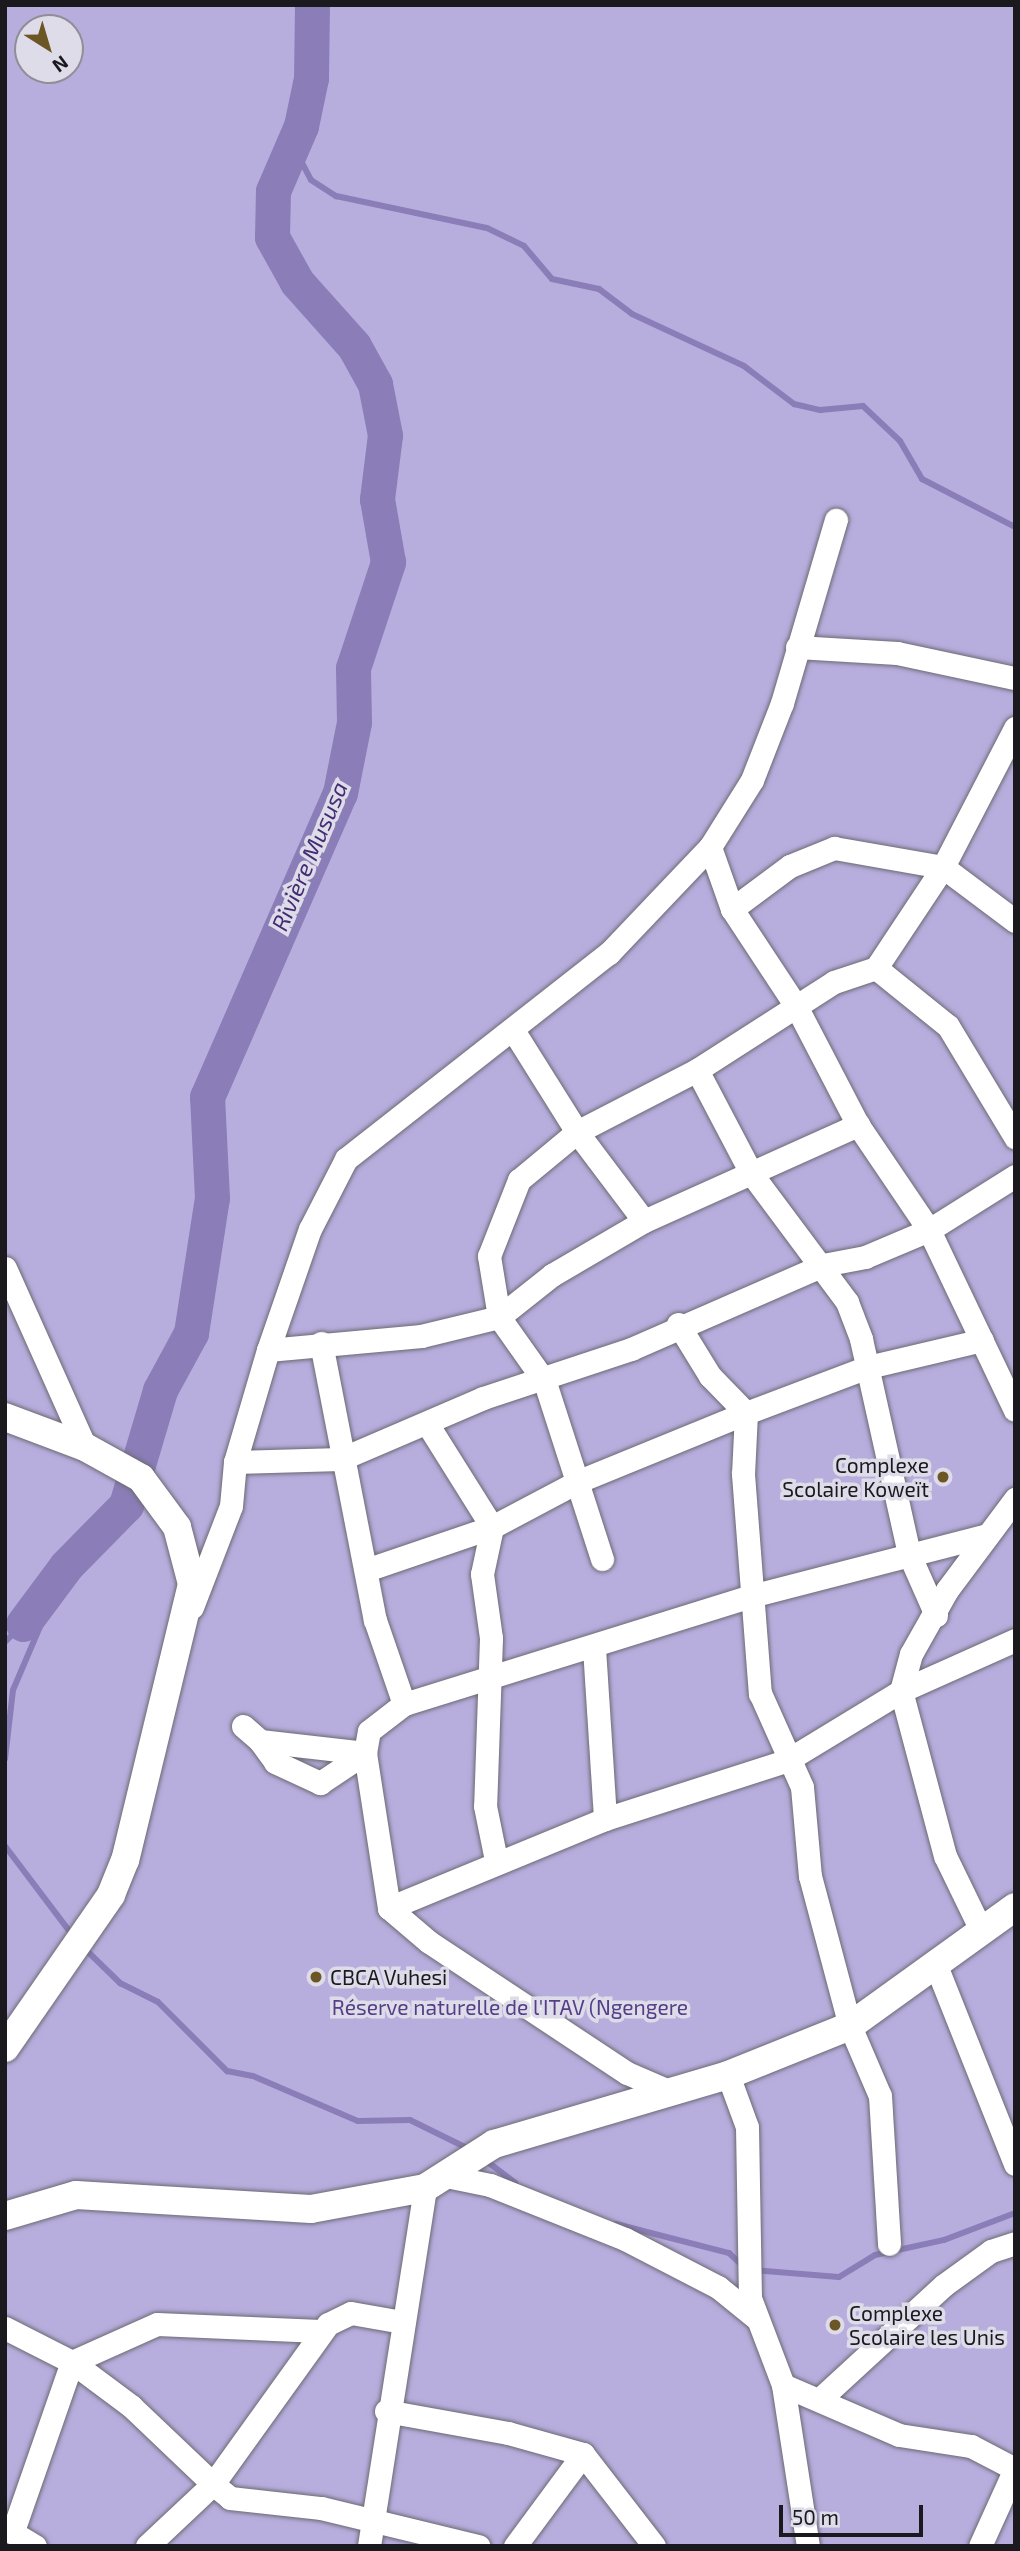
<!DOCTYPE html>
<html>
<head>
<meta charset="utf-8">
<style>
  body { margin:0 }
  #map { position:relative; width:1020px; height:2551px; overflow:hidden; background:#dedce8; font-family:"Exo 2",sans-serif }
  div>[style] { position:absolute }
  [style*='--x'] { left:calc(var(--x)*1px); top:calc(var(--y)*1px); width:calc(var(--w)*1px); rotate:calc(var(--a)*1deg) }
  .green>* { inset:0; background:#b8aede }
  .stream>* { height:6px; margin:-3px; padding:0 3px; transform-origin:3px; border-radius:3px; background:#8b7db7 }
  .river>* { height:35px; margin:-17.5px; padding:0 17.5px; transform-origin:17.5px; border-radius:17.5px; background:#8b7db7 }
  .roads { filter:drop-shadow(0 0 2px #6c6a74) drop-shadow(0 0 2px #6c6a74) }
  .minor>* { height:23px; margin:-11.5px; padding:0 11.5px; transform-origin:11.5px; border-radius:11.5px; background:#fff }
  .tertiary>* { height:28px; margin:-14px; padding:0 14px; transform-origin:14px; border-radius:14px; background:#fff }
  .dots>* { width:19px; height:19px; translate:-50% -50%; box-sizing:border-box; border:4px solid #dedce8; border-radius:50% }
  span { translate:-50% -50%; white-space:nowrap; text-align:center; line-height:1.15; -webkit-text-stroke:7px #dedce8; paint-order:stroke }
  .poi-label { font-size:21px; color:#1a191e }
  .right { translate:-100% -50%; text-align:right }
  .left { translate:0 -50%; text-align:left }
  .park-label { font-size:21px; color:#543e87 }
  .water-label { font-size:23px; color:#432c73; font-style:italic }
  .frame { position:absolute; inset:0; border:7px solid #1a191e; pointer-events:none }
  .north { position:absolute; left:14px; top:14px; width:70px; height:70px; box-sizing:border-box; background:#dedce8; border:2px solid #908e97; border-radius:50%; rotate:143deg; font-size:19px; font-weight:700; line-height:28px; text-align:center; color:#1a191e }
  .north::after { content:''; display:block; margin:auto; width:24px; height:32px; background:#6c5625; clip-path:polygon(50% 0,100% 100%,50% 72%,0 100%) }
  .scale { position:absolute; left:779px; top:2505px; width:144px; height:32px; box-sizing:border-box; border:4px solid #1a191e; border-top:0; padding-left:9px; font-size:21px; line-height:24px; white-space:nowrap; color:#1a191e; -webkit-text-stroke:5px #dedce8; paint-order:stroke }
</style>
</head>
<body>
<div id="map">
  <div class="green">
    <div style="clip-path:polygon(evenodd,5px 5px,1015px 5px,1015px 2546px,5px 2546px,5px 5px,28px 28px,70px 28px,70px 70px,28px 70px,28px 28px)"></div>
  </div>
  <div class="stream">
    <div style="--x:301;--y:126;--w:35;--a:90"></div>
    <div style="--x:301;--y:161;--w:21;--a:62"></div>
    <div style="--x:311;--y:180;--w:30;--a:33"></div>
    <div style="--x:336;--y:196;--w:154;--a:12"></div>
    <div style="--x:487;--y:228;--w:41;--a:25.9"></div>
    <div style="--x:524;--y:246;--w:43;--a:49.7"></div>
    <div style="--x:552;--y:279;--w:48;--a:12"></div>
    <div style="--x:599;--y:289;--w:41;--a:37.1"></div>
    <div style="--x:632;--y:314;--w:123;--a:24.9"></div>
    <div style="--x:744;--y:366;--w:63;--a:37.2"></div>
    <div style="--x:794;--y:404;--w:27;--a:13"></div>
    <div style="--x:820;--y:410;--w:43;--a:-5.3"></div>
    <div style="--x:863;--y:406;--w:51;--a:43.4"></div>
    <div style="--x:900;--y:441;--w:44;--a:59.9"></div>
    <div style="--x:922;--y:479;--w:105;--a:27.3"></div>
    <div style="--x:5;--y:1642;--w:25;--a:-45"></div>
    <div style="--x:5;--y:1759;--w:69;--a:-83.4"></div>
    <div style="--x:13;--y:1690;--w:135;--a:-66.9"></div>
    <div style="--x:5;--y:1846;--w:113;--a:52.9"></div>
    <div style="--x:83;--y:1947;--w:52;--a:44.2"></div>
    <div style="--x:120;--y:1983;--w:42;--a:26.6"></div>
    <div style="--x:158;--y:2002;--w:98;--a:45"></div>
    <div style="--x:227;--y:2071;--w:26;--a:11"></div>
    <div style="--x:253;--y:2076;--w:114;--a:23.2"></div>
    <div style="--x:358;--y:2121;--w:52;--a:-1.1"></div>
    <div style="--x:410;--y:2120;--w:68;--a:26.2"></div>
    <div style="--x:485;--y:2160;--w:38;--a:37"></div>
    <div style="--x:616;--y:2224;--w:117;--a:14.4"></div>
    <div style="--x:729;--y:2253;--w:19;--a:43"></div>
    <div style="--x:752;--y:2270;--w:87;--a:4.6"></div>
    <div style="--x:839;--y:2277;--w:42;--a:-31.4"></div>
    <div style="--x:875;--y:2255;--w:71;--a:-12.3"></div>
    <div style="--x:944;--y:2240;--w:76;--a:-20.8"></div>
  </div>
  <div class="river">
    <div style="--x:23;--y:1624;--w:72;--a:-53.4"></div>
    <div style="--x:66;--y:1566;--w:86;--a:-45.5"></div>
    <div style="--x:126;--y:1505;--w:120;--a:-73.5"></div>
    <div style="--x:160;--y:1390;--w:65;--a:-61.5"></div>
    <div style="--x:191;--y:1333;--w:137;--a:-81.2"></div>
    <div style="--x:212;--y:1198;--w:101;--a:-92.8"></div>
    <div style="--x:207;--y:1097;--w:332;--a:-66.4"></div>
    <div style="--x:340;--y:793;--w:72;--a:-78.8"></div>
    <div style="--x:354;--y:722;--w:54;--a:-91.1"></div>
    <div style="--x:353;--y:668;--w:112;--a:-71.7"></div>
    <div style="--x:388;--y:562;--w:64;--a:-99.9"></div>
    <div style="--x:377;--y:499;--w:64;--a:-82.9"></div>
    <div style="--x:385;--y:435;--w:52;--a:-101.1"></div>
    <div style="--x:375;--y:384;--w:43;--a:-118.9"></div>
    <div style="--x:354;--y:346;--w:86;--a:-131.7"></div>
    <div style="--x:297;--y:282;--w:51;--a:-119.1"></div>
    <div style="--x:272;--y:237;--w:46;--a:-88.8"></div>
    <div style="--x:273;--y:191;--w:71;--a:-66.7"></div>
    <div style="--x:301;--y:126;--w:49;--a:-78.2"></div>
    <div style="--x:311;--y:78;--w:73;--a:-89.2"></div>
  </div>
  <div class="roads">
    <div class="minor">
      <div style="--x:797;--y:647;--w:100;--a:3.4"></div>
      <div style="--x:897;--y:653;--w:121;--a:12"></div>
      <div style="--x:710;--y:847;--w:66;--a:70.5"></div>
      <div style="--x:732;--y:909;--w:116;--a:56.6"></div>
      <div style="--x:796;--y:1006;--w:134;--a:62.5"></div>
      <div style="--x:858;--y:1125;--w:127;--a:55.9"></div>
      <div style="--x:929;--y:1230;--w:199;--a:64.5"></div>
      <div style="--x:732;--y:909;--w:72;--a:-36.6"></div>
      <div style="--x:790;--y:866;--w:48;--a:-22.2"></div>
      <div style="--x:834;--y:848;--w:111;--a:9.9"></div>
      <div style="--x:943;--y:867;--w:90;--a:36.9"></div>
      <div style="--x:876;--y:968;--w:121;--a:-56.4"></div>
      <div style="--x:943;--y:867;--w:157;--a:-62.6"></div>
      <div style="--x:513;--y:1030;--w:120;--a:57.9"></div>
      <div style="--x:577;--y:1132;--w:111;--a:53"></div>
      <div style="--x:697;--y:1070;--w:116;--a:62.3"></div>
      <div style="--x:751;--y:1173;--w:161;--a:53.3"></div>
      <div style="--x:847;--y:1302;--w:40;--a:69"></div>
      <div style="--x:861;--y:1339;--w:220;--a:77.4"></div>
      <div style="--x:909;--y:1554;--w:67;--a:66.1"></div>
      <div style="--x:5;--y:1268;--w:196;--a:65.9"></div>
      <div style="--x:678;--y:1324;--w:61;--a:58.4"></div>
      <div style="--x:710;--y:1376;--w:52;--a:45.8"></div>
      <div style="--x:746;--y:1413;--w:61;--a:92.8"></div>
      <div style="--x:743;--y:1474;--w:220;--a:85.6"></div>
      <div style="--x:760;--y:1693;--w:103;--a:65.9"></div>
      <div style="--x:802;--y:1787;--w:89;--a:84.9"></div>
      <div style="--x:810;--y:1876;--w:155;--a:75.1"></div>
      <div style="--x:850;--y:2026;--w:76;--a:66.8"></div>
      <div style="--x:880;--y:2096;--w:148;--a:86.5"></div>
      <div style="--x:321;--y:1343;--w:282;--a:79"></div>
      <div style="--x:375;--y:1620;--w:89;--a:71"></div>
      <div style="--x:268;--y:1350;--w:154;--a:-5.2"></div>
      <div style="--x:421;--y:1336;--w:80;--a:-13.7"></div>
      <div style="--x:499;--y:1317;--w:68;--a:-38.4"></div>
      <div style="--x:552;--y:1275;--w:107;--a:-30.4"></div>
      <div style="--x:644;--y:1221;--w:235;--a:-24.2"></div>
      <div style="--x:428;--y:1425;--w:120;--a:57.9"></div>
      <div style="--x:492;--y:1527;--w:48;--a:102"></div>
      <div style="--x:482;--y:1574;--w:65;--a:82"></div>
      <div style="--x:491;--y:1638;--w:168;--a:92"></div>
      <div style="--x:485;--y:1806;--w:55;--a:78.5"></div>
      <div style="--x:235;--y:1462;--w:106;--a:-1.6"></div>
      <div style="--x:341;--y:1459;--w:155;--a:-23.2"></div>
      <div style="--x:483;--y:1398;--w:156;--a:-18.3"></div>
      <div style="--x:631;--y:1349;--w:210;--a:-23.6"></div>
      <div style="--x:823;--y:1265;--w:43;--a:-10.8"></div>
      <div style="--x:865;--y:1257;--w:69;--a:-22.9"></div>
      <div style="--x:929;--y:1230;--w:102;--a:-32.1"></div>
      <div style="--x:602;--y:1559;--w:186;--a:-107.9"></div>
      <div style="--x:545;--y:1382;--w:80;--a:-125.3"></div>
      <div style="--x:499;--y:1317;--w:62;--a:-99.3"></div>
      <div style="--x:489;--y:1256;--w:82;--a:-68.5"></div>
      <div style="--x:519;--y:1180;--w:75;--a:-39.6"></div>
      <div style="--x:577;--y:1132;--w:135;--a:-27.3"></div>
      <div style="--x:697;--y:1070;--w:163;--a:-32.7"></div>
      <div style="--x:834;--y:982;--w:44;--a:-18.4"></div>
      <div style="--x:876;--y:968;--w:92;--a:38.9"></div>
      <div style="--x:948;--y:1026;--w:130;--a:58.9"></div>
      <div style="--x:366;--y:1570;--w:133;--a:-18.8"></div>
      <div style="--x:492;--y:1527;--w:98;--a:-27.9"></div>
      <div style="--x:579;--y:1481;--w:180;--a:-22.2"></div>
      <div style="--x:746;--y:1413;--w:130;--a:-20.7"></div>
      <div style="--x:868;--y:1367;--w:117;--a:-13.3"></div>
      <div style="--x:192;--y:1607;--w:108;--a:-68.9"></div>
      <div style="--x:231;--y:1506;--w:44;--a:-84.8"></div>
      <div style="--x:235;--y:1462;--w:117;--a:-73.6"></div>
      <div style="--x:268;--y:1350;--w:128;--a:-70.9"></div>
      <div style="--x:310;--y:1229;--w:79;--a:-62.8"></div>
      <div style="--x:346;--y:1159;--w:334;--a:-38.1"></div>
      <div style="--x:609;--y:953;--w:146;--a:-46.4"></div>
      <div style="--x:710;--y:847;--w:79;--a:-57.9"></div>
      <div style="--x:752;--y:780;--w:83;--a:-68.7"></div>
      <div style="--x:782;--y:703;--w:191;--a:-73.6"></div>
      <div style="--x:594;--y:1648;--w:171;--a:86.3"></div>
      <div style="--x:243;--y:1726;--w:23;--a:41"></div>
      <div style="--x:260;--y:1741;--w:106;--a:6.5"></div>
      <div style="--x:365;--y:1753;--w:22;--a:-80"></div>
      <div style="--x:369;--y:1731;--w:44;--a:-37.6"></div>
      <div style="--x:404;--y:1704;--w:368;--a:-17.3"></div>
      <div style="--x:755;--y:1595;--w:240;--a:-14.5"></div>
      <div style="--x:260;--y:1741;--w:26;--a:54"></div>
      <div style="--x:275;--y:1762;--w:50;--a:25"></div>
      <div style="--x:320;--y:1783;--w:54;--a:-33.7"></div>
      <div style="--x:365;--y:1753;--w:157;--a:81.2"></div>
      <div style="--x:389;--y:1908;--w:52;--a:40.4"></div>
      <div style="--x:429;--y:1942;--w:237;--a:33.5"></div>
      <div style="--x:627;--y:2073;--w:48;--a:23.4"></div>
      <div style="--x:389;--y:1908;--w:234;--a:-22.4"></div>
      <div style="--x:605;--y:1819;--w:190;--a:-17.8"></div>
      <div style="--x:786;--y:1761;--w:135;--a:-31.3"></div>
      <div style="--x:901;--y:1691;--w:38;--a:-75"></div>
      <div style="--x:911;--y:1654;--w:73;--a:-60.6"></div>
      <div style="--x:947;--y:1590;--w:114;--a:-53.2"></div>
      <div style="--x:981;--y:1930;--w:82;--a:-115.9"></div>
      <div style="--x:945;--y:1856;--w:171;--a:-104.9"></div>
      <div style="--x:901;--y:1691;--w:125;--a:-24.1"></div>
      <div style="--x:937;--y:1968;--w:211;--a:68.3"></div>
      <div style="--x:728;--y:2075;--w:55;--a:69.9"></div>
      <div style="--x:747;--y:2127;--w:171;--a:89"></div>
      <div style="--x:750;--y:2298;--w:93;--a:69.2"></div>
      <div style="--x:783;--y:2385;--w:163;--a:81.2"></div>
      <div style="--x:446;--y:2176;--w:45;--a:11.6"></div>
      <div style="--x:490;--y:2185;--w:145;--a:21.8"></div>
      <div style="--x:625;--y:2239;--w:105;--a:27.3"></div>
      <div style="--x:718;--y:2287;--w:48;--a:39"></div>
      <div style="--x:5;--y:2328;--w:75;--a:26.9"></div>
      <div style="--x:72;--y:2362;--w:74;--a:36.7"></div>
      <div style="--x:131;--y:2406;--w:113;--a:43.6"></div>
      <div style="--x:213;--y:2484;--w:197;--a:-54.3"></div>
      <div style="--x:328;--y:2324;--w:25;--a:-26"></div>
      <div style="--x:351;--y:2313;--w:52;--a:10"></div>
      <div style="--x:783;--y:2385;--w:126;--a:23.3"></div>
      <div style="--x:899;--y:2435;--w:73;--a:8.7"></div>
      <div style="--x:971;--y:2446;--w:50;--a:27.6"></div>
      <div style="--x:820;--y:2399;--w:168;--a:-42.6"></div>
      <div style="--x:944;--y:2285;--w:58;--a:-35.9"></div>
      <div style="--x:991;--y:2251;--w:25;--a:-18"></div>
      <div style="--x:386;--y:2411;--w:124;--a:10.2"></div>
      <div style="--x:508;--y:2433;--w:78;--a:15.6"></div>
      <div style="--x:583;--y:2454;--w:116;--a:52.3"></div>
      <div style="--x:5;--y:2528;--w:35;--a:31"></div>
      <div style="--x:13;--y:2531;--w:179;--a:-70.8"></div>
      <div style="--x:72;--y:2362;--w:93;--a:-24.1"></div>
      <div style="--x:157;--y:2324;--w:163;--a:2.5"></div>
      <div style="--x:147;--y:2546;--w:91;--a:-43.2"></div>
      <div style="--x:213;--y:2484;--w:22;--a:39"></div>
      <div style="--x:230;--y:2498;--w:92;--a:6.3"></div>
      <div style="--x:321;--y:2508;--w:162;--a:13.6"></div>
      <div style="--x:369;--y:2546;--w:362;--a:-81.1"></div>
      <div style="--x:515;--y:2546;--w:114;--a:-53.5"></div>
      <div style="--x:980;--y:2546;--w:85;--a:-65.6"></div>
    </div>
    <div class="tertiary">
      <div style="--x:5;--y:1417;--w:85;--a:20.6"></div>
      <div style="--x:85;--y:1447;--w:64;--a:29"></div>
      <div style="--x:141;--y:1478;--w:61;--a:53.7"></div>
      <div style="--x:177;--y:1527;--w:59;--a:75.3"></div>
      <div style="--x:192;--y:1584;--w:284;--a:103.6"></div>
      <div style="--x:125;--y:1860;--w:38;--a:112"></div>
      <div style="--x:111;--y:1895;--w:186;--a:124.7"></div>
      <div style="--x:5;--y:2216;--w:74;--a:-16.5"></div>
      <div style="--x:76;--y:2195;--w:235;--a:3.4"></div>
      <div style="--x:311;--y:2209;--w:116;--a:-10.4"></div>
      <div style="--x:425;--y:2188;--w:82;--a:-32.5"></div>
      <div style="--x:494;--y:2144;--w:244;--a:-16.4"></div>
      <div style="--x:728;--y:2075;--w:131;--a:-21.9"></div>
      <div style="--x:850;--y:2026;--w:203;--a:-35.8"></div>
    </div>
  </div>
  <div class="dots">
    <div style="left:943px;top:1477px;background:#6c5625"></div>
    <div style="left:316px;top:1977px;background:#6c5625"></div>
    <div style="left:835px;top:2325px;background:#6c5625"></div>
  </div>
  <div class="poi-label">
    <span class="right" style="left:929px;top:1477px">Complexe<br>Scolaire Koweït</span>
    <span class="left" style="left:330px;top:1977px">CBCA Vuhesi</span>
    <span class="left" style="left:849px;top:2325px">Complexe<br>Scolaire les Unis</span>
  </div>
  <div class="park-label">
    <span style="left:510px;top:2007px">Réserve naturelle de l'ITAV (Ngengere</span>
  </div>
  <div class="water-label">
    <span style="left:309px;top:856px;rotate:-67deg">Rivière Mususa</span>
  </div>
  <div class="frame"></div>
  <div class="north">N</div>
  <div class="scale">50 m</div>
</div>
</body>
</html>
